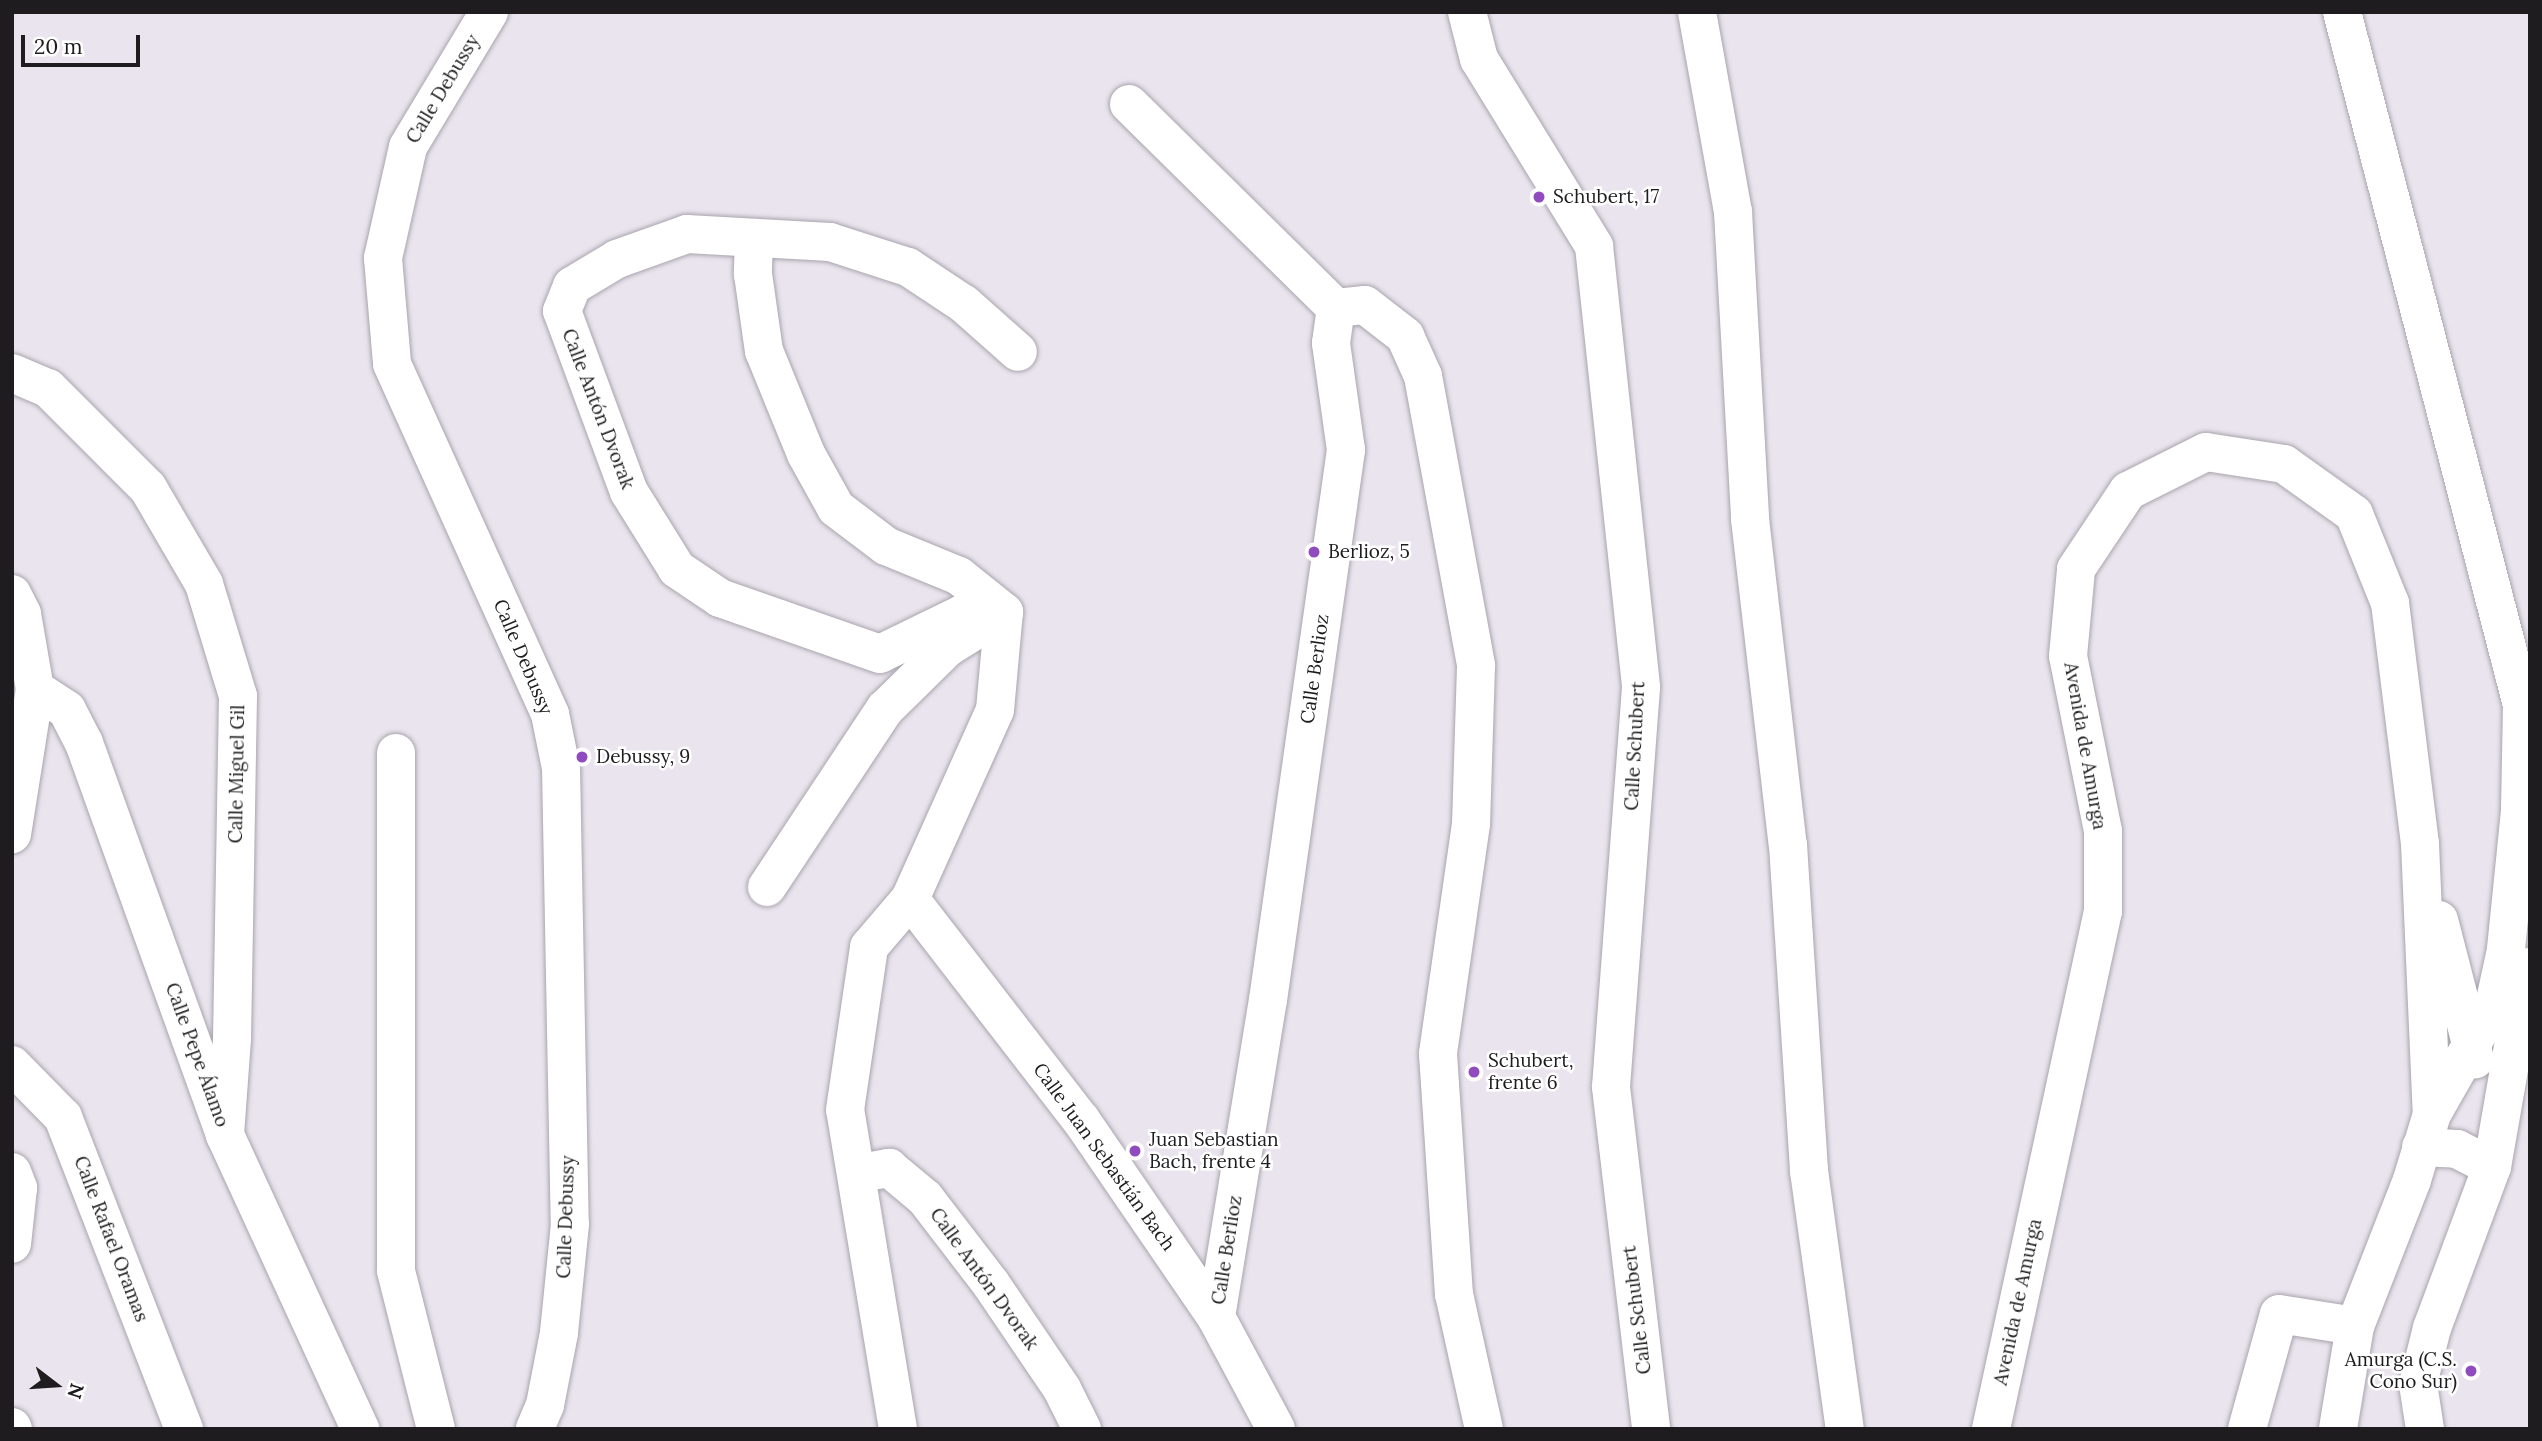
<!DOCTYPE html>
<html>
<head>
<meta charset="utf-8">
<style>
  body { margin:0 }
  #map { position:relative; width:2542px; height:1441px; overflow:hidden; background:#e9e4ed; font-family:Lora,serif }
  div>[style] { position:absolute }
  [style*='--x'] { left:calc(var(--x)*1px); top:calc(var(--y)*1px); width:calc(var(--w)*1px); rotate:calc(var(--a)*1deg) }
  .roads { filter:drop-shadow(0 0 2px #a9a4ad) drop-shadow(0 0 2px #a9a4ad) }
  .minor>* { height:38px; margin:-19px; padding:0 19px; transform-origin:19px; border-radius:19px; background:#fff }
  .dots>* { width:19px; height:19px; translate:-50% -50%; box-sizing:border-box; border:4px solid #fff; border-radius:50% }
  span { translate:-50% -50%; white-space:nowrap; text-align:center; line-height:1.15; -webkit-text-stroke:5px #fff; paint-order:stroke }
  .street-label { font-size:19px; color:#1e1c1f }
  .poi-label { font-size:19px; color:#1e1c1f }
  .left { translate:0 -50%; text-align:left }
  .right { translate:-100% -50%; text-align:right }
  .frame { position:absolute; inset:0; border:14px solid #1e1c1f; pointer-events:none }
  .north { position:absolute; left:21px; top:1350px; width:70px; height:70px; -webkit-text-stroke:5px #fff; paint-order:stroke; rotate:107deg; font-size:19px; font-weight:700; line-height:28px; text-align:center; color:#1e1c1f }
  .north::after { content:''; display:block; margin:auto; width:24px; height:32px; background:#1e1c1f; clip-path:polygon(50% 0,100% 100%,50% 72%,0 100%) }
  .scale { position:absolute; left:21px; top:35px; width:119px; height:32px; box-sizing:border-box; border:4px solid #1e1c1f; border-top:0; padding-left:9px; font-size:21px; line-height:24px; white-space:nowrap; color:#1e1c1f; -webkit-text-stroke:5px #fff; paint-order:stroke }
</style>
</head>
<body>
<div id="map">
  <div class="roads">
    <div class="minor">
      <div style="--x:489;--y:12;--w:157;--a:121"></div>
      <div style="--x:408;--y:147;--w:114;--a:102.7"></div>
      <div style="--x:383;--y:258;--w:106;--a:85.1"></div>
      <div style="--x:392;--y:364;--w:384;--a:65.7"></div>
      <div style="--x:550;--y:714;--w:55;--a:78.5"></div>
      <div style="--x:561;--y:768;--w:456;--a:88.9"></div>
      <div style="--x:570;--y:1224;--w:110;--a:95.8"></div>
      <div style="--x:559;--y:1333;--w:73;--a:101"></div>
      <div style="--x:545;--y:1405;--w:26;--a:113"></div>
      <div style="--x:1467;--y:12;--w:49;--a:75.7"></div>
      <div style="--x:1479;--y:59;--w:220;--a:58.4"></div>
      <div style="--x:1594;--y:246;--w:444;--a:83.9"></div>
      <div style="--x:1641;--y:688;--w:400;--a:94.3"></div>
      <div style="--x:1611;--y:1087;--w:344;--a:83.3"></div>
      <div style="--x:1697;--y:12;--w:203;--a:79.8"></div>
      <div style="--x:1733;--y:212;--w:307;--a:86.8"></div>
      <div style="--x:1750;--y:519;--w:328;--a:83.4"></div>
      <div style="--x:1788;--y:845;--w:327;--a:86.3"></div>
      <div style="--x:1809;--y:1171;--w:260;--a:82.1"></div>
      <div style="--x:2342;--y:12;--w:716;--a:75.44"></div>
      <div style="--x:2522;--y:705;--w:106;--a:91.1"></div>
      <div style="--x:2520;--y:811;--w:140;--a:95.8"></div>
      <div style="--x:2506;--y:950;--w:56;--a:102.3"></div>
      <div style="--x:2494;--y:1005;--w:125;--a:119.6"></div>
      <div style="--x:1129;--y:104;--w:291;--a:44.6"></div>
      <div style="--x:754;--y:239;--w:35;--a:92"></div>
      <div style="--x:753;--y:274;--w:78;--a:81.9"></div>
      <div style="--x:764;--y:351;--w:111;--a:67.8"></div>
      <div style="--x:806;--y:454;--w:62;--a:60.9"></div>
      <div style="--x:836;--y:508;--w:63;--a:37.2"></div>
      <div style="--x:886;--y:546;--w:79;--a:22.3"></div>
      <div style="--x:959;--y:576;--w:58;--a:38.7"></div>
      <div style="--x:1336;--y:308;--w:29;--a:-6"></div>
      <div style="--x:1365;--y:305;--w:51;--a:37.8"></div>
      <div style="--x:1405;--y:336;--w:44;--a:65.8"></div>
      <div style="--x:1423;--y:376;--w:295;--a:79.6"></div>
      <div style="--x:1476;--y:666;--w:158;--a:91.8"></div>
      <div style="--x:1471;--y:824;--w:232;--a:98.2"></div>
      <div style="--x:1438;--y:1054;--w:241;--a:86.2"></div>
      <div style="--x:1454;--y:1294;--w:138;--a:77.5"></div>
      <div style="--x:12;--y:373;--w:39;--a:23"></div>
      <div style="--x:48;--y:388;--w:141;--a:45"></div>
      <div style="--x:148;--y:488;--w:111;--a:59.7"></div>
      <div style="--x:204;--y:584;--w:117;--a:73.1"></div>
      <div style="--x:238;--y:696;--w:343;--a:91"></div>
      <div style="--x:232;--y:1039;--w:96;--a:94.2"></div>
      <div style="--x:12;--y:594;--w:22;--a:63"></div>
      <div style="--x:22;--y:614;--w:76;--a:80.2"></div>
      <div style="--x:35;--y:689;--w:147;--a:99"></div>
      <div style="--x:1004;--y:612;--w:40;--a:178.6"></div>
      <div style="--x:964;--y:613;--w:93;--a:154"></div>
      <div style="--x:880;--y:654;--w:170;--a:-160.7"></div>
      <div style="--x:720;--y:598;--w:52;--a:-146"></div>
      <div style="--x:677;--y:569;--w:91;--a:-121.9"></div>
      <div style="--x:629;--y:492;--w:193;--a:-110.3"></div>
      <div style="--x:562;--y:311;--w:27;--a:-68"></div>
      <div style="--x:572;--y:286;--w:52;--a:-31"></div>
      <div style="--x:617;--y:259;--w:74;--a:-19.7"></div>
      <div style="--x:687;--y:234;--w:143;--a:3.2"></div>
      <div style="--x:830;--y:242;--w:82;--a:17.8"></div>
      <div style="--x:908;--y:267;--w:67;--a:33.5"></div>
      <div style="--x:964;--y:304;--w:72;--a:41.6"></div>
      <div style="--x:35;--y:689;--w:38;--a:33"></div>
      <div style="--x:67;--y:710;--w:37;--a:63"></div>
      <div style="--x:84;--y:743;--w:417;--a:70.2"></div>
      <div style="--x:225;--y:1135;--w:324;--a:65.3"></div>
      <div style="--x:396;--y:753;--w:518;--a:90"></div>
      <div style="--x:396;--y:1271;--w:163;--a:75.8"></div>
      <div style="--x:767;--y:887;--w:214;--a:-56.5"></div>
      <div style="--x:885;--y:709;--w:87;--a:-44.5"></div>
      <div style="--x:947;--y:648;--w:34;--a:-32"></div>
      <div style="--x:910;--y:899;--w:279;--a:52.3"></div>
      <div style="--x:1081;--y:1120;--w:239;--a:55.6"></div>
      <div style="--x:1216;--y:1317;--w:127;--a:61.8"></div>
      <div style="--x:2439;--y:920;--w:144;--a:75.5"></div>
      <div style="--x:12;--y:1065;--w:73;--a:45.6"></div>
      <div style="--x:63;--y:1117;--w:335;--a:68.8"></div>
      <div style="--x:2421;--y:1147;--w:36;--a:3"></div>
      <div style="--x:2457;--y:1149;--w:39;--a:27"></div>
      <div style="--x:12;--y:1172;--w:17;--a:69"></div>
      <div style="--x:18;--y:1188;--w:56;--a:96.1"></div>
      <div style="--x:857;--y:1174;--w:33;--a:-11"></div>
      <div style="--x:889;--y:1168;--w:47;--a:39.8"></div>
      <div style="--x:925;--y:1198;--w:108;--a:52.5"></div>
      <div style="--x:991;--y:1284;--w:127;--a:55.9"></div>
      <div style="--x:1062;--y:1389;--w:45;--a:63.4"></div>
      <div style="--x:1216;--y:1317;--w:321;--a:-80.7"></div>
      <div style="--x:1268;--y:1000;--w:556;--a:-81.93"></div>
      <div style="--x:1346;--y:450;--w:108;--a:-98"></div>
      <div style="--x:1331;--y:343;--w:35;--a:-82"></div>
      <div style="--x:12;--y:1427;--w:2;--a:63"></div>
      <div style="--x:898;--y:1429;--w:323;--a:-99.4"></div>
      <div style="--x:845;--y:1110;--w:165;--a:-81.6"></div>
      <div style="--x:869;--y:947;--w:63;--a:-49.5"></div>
      <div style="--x:910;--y:899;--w:207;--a:-65.8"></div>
      <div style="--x:995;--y:710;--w:98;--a:-84.8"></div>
      <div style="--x:1991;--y:1429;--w:530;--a:-77.8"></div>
      <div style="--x:2103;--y:911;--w:80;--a:-90"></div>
      <div style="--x:2103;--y:831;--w:178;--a:-101.3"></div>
      <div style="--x:2068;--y:656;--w:87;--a:-84.7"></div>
      <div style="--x:2076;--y:569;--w:94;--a:-56.3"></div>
      <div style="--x:2128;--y:491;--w:87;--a:-26.6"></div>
      <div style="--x:2206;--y:452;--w:79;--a:8.7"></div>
      <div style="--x:2284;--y:464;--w:86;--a:35.5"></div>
      <div style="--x:2354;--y:514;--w:96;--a:68"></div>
      <div style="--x:2390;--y:603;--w:243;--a:82.9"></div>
      <div style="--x:2420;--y:844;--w:270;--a:87.5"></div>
      <div style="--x:2432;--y:1114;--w:69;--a:106.9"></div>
      <div style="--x:2412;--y:1180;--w:157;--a:111.3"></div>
      <div style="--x:2355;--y:1326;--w:104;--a:99.4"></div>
      <div style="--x:2247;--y:1429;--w:119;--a:-74.5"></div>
      <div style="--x:2279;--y:1314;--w:77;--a:9"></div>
      <div style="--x:2425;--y:1429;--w:46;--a:-98.8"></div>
      <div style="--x:2418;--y:1384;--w:58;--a:-76"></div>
      <div style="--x:2432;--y:1328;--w:172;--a:-69.6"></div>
      <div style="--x:2492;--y:1167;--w:203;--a:-80.1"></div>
    </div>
  </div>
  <div class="dots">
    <div style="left:1539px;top:197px;background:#904bbf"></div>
    <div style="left:1314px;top:552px;background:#904bbf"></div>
    <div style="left:582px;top:757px;background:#904bbf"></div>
    <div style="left:1474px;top:1072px;background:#904bbf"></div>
    <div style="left:1135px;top:1151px;background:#904bbf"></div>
    <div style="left:2471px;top:1371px;background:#904bbf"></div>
  </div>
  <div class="street-label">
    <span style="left:443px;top:89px;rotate:-59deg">Calle Debussy</span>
    <span style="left:598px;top:409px;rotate:69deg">Calle Antón Dvorak</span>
    <span style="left:523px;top:657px;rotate:67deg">Calle Debussy</span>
    <span style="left:1315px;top:669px;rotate:-82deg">Calle Berlioz</span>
    <span style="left:1635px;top:746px;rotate:-87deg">Calle Schubert</span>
    <span style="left:2085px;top:746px;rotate:80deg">Avenida de Amurga</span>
    <span style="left:237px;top:774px;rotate:-89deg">Calle Miguel Gil</span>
    <span style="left:197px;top:1055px;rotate:70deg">Calle Pepe Álamo</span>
    <span style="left:1104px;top:1157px;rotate:54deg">Calle Juan Sebastián Bach</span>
    <span style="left:566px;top:1217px;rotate:-88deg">Calle Debussy</span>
    <span style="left:111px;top:1239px;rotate:69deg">Calle Rafael Oramas</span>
    <span style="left:1227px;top:1250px;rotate:-81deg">Calle Berlioz</span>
    <span style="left:984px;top:1279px;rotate:54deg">Calle Antón Dvorak</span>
    <span style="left:2018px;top:1302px;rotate:-78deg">Avenida de Amurga</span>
    <span style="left:1637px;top:1310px;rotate:-97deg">Calle Schubert</span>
  </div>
  <div class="poi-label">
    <span class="left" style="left:1553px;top:197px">Schubert, 17</span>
    <span class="left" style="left:1328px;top:552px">Berlioz, 5</span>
    <span class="left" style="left:596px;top:757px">Debussy, 9</span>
    <span class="left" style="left:1488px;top:1072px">Schubert,<br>frente 6</span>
    <span class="left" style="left:1149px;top:1151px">Juan Sebastian<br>Bach, frente 4</span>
    <span class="right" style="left:2457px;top:1371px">Amurga (C.S.<br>Cono Sur)</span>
  </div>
  <div class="frame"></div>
  <div class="north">N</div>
  <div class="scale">20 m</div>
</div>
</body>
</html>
